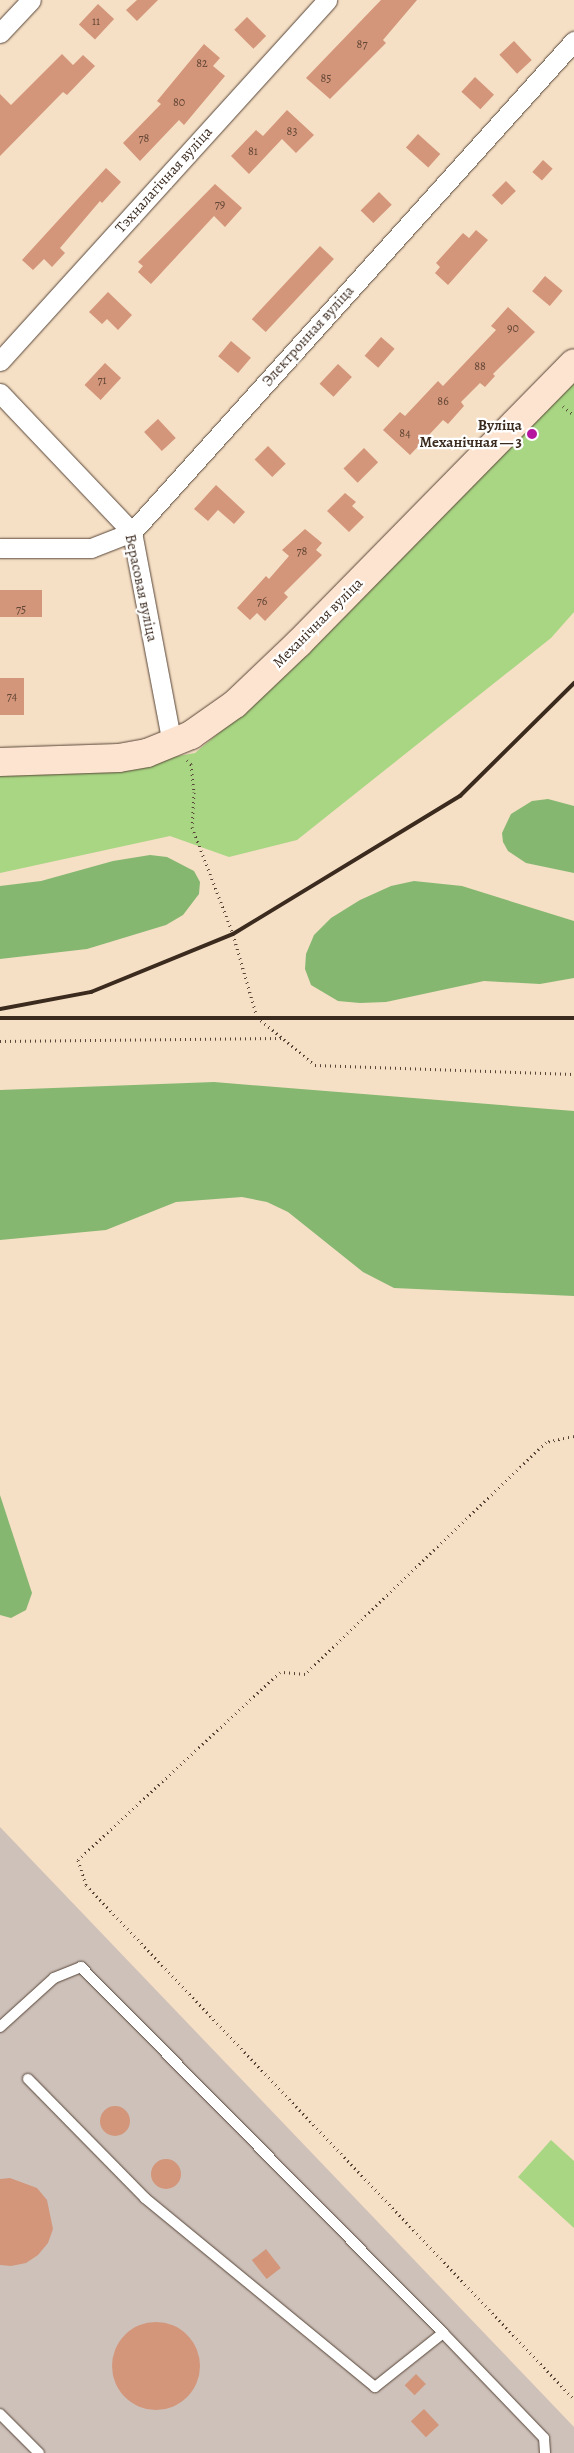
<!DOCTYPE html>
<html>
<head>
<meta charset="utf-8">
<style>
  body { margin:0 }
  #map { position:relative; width:574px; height:2453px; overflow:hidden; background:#f5dfc5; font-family:Alegreya,serif }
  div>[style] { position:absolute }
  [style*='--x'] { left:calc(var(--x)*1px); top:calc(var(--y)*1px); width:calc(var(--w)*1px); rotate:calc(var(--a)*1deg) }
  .industrial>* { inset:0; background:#cec1ba }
  .green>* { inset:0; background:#a8d683 }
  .forest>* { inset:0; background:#86b771 }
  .building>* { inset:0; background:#d3967a; transform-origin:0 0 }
  .round { border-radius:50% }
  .path>* { height:3px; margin-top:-1.5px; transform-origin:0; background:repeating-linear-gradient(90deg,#574537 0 1px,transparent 0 5px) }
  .roads { filter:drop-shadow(0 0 1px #574537) drop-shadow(0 0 1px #574537) }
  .lane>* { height:10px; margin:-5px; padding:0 5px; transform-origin:5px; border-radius:5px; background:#fff }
  .street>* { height:19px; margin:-9.5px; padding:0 9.5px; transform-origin:9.5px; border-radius:9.5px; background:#fff }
  .secondary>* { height:28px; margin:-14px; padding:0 14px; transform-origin:14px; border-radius:14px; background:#fde4d0 }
  .rail>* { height:4px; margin:-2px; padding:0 2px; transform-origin:2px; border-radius:2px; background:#3b2a1e }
  .dots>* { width:14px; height:14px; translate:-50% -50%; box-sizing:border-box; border:2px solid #fff; border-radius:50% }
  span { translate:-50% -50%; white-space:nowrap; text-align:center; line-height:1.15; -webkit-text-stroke:4.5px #fff; paint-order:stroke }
  .number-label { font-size:12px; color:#614535 }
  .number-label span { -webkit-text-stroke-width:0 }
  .street-label { font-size:15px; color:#3b2a1e }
  .poi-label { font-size:15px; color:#3b2a1e; font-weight:700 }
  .right { translate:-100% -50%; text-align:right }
</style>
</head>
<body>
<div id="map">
  <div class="industrial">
    <div style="clip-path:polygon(0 1827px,574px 2427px,574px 2453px,0 2453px)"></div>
  </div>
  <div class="green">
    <div style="clip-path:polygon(574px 379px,574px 612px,551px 638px,297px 840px,229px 857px,170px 836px,0 873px,0 774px,86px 773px,195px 753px,271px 689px)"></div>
    <div style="clip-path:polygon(551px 2140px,574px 2161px,574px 2228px,518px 2177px)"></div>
  </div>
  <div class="forest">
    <div style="clip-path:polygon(548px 799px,574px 806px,574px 873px,526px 863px,508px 851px,503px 842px,502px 833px,511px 814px,532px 801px)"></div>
    <div style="clip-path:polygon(150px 855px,167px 857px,194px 871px,200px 882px,199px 894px,183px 915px,166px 925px,87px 949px,0 959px,0 886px,41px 881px,113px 861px)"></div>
    <div style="clip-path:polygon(414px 881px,462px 886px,574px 921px,574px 978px,540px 984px,484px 981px,386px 1002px,360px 1003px,338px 1001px,311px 985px,305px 969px,306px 954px,314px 935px,331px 918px,360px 900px,391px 886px)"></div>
    <div style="clip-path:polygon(214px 1082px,574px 1111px,574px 1296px,394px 1288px,363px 1272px,288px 1212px,267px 1202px,242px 1197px,176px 1202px,106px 1230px,0 1240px,0 1090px)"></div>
    <div style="clip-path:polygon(0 1495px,32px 1593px,26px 1610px,11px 1618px,0 1615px)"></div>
  </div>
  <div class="building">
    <div style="clip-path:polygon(137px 0,158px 0,137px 21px,126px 10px)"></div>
    <div style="clip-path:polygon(381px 0,417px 0,383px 40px,386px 43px,330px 99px,306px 78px)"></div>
    <div style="left:98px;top:4px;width:22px;height:28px;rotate:43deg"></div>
    <div style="left:247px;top:17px;width:27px;height:18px;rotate:45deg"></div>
    <div style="left:514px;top:41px;width:26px;height:20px;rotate:47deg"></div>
    <div style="clip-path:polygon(204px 44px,220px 58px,213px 66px,225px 76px,184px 125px,179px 120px,140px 161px,123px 143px,161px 104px,157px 101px)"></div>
    <div style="clip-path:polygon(62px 54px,73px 65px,83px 55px,95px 66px,67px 95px,63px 92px,0 156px,0 94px,11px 105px)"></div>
    <div style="left:475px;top:77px;width:26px;height:20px;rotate:43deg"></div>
    <div style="clip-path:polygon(287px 110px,314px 135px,296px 153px,282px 139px,249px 174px,231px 156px,256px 130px,263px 136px)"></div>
    <div style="left:418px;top:134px;width:30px;height:18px;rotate:42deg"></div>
    <div style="left:543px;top:160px;width:13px;height:16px;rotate:42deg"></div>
    <div style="clip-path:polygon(106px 168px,121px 182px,102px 203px,100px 201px,60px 248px,65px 253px,52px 267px,44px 259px,33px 270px,22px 260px)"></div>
    <div style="left:506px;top:181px;width:14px;height:20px;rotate:45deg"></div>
    <div style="clip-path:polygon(215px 184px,242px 208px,225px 227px,214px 216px,151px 284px,138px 272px,143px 266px,138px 262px)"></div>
    <div style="left:379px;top:192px;width:18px;height:26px;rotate:45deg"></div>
    <div style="clip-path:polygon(476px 230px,488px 240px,448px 285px,435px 273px,440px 267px,436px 263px,463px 233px,469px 238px)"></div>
    <div style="left:320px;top:246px;width:19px;height:100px;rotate:43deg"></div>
    <div style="left:545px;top:276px;width:23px;height:20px;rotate:40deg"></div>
    <div style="clip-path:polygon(108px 292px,132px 315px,118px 330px,107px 319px,102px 324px,89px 312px)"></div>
    <div style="clip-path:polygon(508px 307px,535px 332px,493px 374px,495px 376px,485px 387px,480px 383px,461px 402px,464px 406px,448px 424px,443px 420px,410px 455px,383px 430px,400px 412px,405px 416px,438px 381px,443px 386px,496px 330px,491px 326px)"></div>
    <div style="left:381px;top:337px;width:18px;height:25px;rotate:41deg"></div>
    <div style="left:231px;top:341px;width:26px;height:20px;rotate:40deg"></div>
    <div style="left:105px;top:363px;width:22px;height:30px;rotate:43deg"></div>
    <div style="left:338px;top:364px;width:19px;height:27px;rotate:43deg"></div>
    <div style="left:158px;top:419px;width:26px;height:19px;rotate:47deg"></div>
    <div style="left:268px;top:446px;width:25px;height:19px;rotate:45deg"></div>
    <div style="left:364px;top:448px;width:20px;height:29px;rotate:45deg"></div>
    <div style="clip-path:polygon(216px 485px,245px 512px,234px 524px,218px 510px,208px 521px,194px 509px)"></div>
    <div style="clip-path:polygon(345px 493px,356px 502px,352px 506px,364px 517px,349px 532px,327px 511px)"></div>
    <div style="clip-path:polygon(305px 529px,322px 543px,316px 550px,322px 555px,284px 593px,288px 597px,265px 621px,257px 613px,250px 620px,237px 608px,266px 576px,269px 579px,289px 556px,282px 550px)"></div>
    <div style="left:42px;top:590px;width:27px;height:42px;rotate:90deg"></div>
    <div style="left:0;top:678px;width:24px;height:37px"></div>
    <div class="round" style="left:100px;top:2106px;width:30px;height:30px"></div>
    <div class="round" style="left:151px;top:2159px;width:30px;height:30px"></div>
    <div style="clip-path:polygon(10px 2178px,37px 2188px,47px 2200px,53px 2229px,48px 2243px,38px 2255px,26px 2263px,11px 2266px,0 2265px,0 2179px)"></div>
    <div style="left:266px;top:2249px;width:24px;height:18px;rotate:52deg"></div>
    <div class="round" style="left:112px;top:2322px;width:88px;height:88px"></div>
    <div style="left:416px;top:2374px;width:14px;height:16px;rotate:45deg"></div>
    <div style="left:424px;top:2409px;width:22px;height:18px;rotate:47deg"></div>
  </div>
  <div class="path">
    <div style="--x:563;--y:406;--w:14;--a:39"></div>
    <div style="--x:187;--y:760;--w:6;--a:45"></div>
    <div style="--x:191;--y:764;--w:28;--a:84"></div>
    <div style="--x:194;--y:792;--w:35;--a:93"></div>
    <div style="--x:192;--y:827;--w:115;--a:69"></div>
    <div style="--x:233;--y:934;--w:86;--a:73.9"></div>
    <div style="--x:257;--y:1017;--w:75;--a:39.6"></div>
    <div style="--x:315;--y:1065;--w:259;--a:2"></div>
    <div style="--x:0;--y:1041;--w:282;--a:-0.6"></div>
    <div style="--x:574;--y:1436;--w:29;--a:168"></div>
    <div style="--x:546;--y:1442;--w:335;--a:136.1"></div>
    <div style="--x:305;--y:1674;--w:25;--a:-175"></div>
    <div style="--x:280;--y:1672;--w:276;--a:137.1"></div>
    <div style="--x:78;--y:1860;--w:26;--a:72"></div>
    <div style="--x:86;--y:1885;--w:709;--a:46.49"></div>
  </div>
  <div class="roads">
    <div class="lane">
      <div style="--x:0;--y:2027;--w:73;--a:-42.2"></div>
      <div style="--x:54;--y:1978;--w:29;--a:-22"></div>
      <div style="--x:81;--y:1967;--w:515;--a:45.31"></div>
      <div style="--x:443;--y:2333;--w:87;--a:141.5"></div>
      <div style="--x:375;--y:2387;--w:298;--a:-140.6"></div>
      <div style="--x:145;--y:2198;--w:167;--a:-134.5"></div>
      <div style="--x:443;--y:2333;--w:146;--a:46.1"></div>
      <div style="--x:544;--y:2438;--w:15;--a:86"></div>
      <div style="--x:0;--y:2414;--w:55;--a:45"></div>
    </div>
    <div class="street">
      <div style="--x:0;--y:33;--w:45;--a:-46.8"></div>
      <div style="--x:0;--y:361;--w:487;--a:-47.8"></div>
      <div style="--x:0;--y:393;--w:192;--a:46.5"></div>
      <div style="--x:132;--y:532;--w:215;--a:79.3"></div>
      <div style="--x:0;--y:548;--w:91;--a:0"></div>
      <div style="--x:91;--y:548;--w:44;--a:-21.3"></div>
      <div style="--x:132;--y:532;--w:661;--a:-48.01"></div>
    </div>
    <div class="secondary">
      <div style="--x:0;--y:762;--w:119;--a:-1.9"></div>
      <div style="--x:119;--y:758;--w:28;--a:-10"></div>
      <div style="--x:147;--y:753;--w:48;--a:-22.2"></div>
      <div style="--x:191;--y:735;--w:54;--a:-35.2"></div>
      <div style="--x:235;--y:704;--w:88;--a:-43.6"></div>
      <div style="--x:299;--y:643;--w:392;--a:-45.5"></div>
    </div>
  </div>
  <div class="rail">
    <div style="--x:0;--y:1009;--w:93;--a:-10.6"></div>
    <div style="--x:91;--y:992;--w:153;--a:-22.2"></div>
    <div style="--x:233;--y:934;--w:266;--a:-31.3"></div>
    <div style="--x:460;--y:796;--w:161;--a:-44.7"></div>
    <div style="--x:0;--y:1018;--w:574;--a:0"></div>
  </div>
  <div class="dots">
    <div style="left:532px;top:434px;background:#b5179e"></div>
  </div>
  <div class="number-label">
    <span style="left:96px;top:22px">11</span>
    <span style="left:362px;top:45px">87</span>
    <span style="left:202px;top:64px">82</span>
    <span style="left:326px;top:79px">85</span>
    <span style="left:179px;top:103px">80</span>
    <span style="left:292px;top:132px">83</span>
    <span style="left:144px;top:139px">78</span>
    <span style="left:253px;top:152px">81</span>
    <span style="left:220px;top:205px">79</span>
    <span style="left:513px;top:329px">90</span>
    <span style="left:480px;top:367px">88</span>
    <span style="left:102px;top:381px">71</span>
    <span style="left:443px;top:402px">86</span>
    <span style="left:405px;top:434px">84</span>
    <span style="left:302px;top:552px">78</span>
    <span style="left:262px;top:602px">76</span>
    <span style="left:21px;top:610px">75</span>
    <span style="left:12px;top:697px">74</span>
  </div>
  <div class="street-label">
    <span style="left:164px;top:180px;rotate:-48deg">Тэхналагічная вуліца</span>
    <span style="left:308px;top:336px;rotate:-48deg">Электронная вуліца</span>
    <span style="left:141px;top:588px;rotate:78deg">Верасовая вуліца</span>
    <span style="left:318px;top:623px;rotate:-45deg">Механічная вуліца</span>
  </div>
  <div class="poi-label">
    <span class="right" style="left:522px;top:434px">Вуліца<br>Механічная — 3</span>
  </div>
</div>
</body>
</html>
